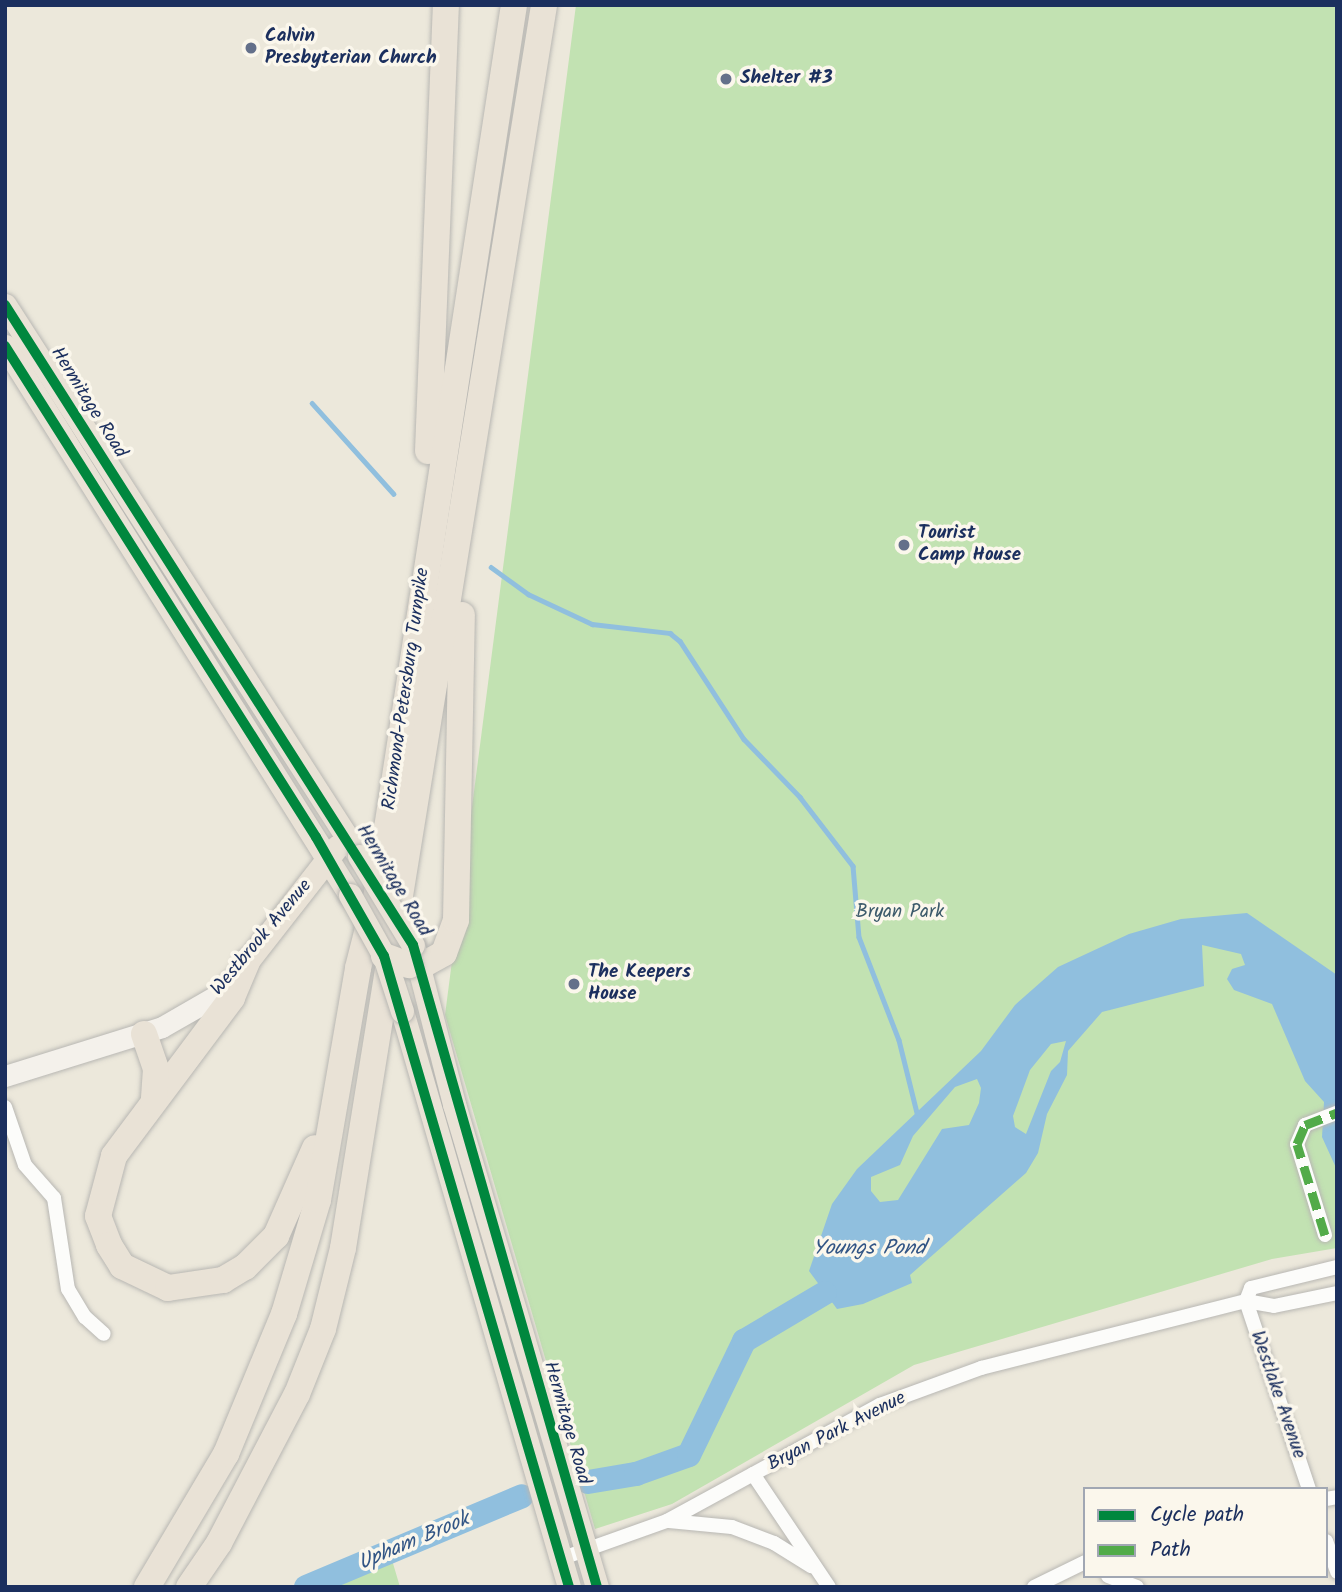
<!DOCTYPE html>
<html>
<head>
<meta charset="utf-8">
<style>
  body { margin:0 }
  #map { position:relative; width:1342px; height:1592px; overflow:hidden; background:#ece8db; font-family:Kalam,sans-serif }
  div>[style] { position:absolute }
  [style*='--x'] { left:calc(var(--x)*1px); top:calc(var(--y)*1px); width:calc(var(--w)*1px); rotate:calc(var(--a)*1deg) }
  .green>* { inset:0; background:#c2e2b2 }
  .water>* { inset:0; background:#90bfde }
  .stream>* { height:4.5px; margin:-2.25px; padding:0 2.25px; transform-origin:2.25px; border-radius:2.25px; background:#90bfde }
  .river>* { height:24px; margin:-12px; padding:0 12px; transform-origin:12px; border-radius:12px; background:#90bfde }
  .roads { filter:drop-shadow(0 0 2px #b8b7b3) drop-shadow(0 0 2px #b8b7b3) }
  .street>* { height:14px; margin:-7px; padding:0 7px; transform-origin:7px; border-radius:7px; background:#fcfcfa }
  .secondary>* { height:21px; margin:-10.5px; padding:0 10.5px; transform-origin:10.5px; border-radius:10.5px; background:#f4f1eb }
  .primary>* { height:23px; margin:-11.5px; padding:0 11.5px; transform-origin:11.5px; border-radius:11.5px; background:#e9e2d6 }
  .highway>* { height:26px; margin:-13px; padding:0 13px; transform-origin:13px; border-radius:13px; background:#e9e2d6 }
  .bridges { filter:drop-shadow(0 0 2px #b8b7b3) drop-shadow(0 0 2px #b8b7b3) }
  .primary-bridge>* { height:23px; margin:-11.5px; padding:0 11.5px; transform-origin:11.5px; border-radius:11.5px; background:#e9e2d6 }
  .highway-bridge>* { height:26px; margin:-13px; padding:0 13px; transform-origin:13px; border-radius:13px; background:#e9e2d6 }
  .quiet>* { height:9px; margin-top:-4.5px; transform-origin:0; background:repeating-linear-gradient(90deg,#52ab49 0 18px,transparent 0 27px) }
  .cycleway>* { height:10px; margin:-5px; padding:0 5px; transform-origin:5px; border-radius:5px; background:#00873e }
  .dots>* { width:19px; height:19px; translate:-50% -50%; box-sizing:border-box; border:4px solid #fbf7ec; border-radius:50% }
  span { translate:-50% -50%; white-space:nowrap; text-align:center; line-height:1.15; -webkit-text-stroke:7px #fbf7ec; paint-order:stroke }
  .poi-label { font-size:19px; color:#1b2f5e; font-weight:700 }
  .left { translate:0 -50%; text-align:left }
  .street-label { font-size:19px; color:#1b2f5e }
  .park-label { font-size:19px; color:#3c5a6b }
  .water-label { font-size:21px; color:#325585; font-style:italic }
  .frame { position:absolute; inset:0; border:7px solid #1b2f5e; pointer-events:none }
  .legend { position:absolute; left:1083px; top:1487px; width:245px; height:91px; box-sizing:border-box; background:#fbf7ec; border:2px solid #a1a7b3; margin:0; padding:9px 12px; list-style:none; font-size:21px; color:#1b2f5e }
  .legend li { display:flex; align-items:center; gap:14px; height:35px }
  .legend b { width:35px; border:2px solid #a1a7b3 }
</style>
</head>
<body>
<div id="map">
  <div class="green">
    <div style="clip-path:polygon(576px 5px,1337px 5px,1337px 1248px,1272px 1259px,914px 1365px,672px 1504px,595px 1529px,445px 1015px)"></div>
    <div style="clip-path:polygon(392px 1560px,400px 1587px,331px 1587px,360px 1576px)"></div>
  </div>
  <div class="water">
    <div style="clip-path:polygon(evenodd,1247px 913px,1337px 975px,1337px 1170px,1322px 1137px,1324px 1102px,1305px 1081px,1272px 1004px,1234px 990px,1227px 979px,1232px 969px,1245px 965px,1241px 954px,1202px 945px,1204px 986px,1102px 1012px,1068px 1051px,1067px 1075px,1047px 1114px,1038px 1153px,1026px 1173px,910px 1275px,912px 1283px,863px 1304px,837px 1309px,809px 1271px,832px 1204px,857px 1169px,981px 1051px,1015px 1005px,1058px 967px,1129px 934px,1181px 919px,1247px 913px,1066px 1041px,1060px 1062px,1051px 1071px,1026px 1134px,1015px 1127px,1013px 1116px,1030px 1070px,1051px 1044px,1066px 1041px,1247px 913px,977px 1079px,981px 1088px,979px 1103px,969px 1125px,942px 1129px,898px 1200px,880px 1202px,871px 1191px,871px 1177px,900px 1165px,913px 1136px,955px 1087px,977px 1079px)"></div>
  </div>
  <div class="stream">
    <div style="--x:312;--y:403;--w:122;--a:48"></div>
    <div style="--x:491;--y:567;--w:46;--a:36.1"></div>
    <div style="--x:528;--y:594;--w:71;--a:25.1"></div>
    <div style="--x:592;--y:624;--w:79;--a:6.6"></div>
    <div style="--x:670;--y:633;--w:13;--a:39"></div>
    <div style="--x:680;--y:641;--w:117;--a:56.9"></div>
    <div style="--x:744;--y:739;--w:81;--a:46"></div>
    <div style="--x:800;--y:797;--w:87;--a:52.5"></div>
    <div style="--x:853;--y:866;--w:71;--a:85.2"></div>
    <div style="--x:859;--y:937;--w:110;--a:68.8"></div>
    <div style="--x:899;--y:1040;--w:75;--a:76.1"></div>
  </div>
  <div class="river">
    <div style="--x:588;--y:1482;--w:49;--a:-9.5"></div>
    <div style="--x:636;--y:1474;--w:56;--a:-19.7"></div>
    <div style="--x:689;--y:1455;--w:127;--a:-64.2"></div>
    <div style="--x:744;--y:1341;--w:94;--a:-30.7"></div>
    <div style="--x:306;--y:1587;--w:234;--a:-22.8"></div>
  </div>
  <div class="roads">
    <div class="street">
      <div style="--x:5;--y:1107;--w:61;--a:71"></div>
      <div style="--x:25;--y:1165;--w:44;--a:48.7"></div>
      <div style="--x:54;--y:1198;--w:92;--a:81.3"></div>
      <div style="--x:68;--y:1289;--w:33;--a:59"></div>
      <div style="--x:85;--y:1317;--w:25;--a:42"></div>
      <div style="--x:1325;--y:1235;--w:95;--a:-107.1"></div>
      <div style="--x:1297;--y:1144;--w:21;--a:-67"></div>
      <div style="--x:1305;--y:1125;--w:34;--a:-21"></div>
      <div style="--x:1246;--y:1301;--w:198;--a:71.5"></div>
      <div style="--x:1246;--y:1301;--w:14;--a:-69"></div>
      <div style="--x:1251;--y:1288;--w:89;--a:-13.7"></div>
      <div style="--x:753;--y:1474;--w:136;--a:56.1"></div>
      <div style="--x:1326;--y:1499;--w:11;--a:-10"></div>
      <div style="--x:669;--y:1521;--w:63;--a:5.4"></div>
      <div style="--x:732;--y:1527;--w:45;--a:20.9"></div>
      <div style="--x:774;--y:1543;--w:44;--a:31.9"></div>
      <div style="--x:1326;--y:1541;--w:33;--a:70"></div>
      <div style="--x:560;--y:1559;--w:114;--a:-19.6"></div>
      <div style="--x:667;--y:1521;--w:243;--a:-28.6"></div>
      <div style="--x:880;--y:1405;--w:108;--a:-20.1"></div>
      <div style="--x:981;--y:1368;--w:273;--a:-14.2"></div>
      <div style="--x:1246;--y:1301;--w:28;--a:10"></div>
      <div style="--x:1274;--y:1306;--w:64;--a:-11.7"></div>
      <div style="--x:1108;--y:1576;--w:31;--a:21"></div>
      <div style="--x:1034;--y:1587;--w:57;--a:-26.1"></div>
    </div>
    <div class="secondary">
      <div style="--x:5;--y:1076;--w:164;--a:-17.3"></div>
      <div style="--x:162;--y:1027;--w:62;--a:-29.9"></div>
      <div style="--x:216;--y:996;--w:30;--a:-45"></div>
    </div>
    <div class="primary">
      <div style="--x:5;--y:305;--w:655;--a:57.28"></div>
      <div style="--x:5;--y:346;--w:648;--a:57.85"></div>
      <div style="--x:414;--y:948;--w:161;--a:75.6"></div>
      <div style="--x:454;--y:1104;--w:504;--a:73.51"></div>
      <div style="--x:247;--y:962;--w:146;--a:-52"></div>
      <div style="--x:402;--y:1011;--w:600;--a:73.83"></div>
    </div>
    <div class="highway">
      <div style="--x:428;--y:451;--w:446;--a:-87.7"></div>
      <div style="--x:247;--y:962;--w:39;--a:113"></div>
      <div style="--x:232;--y:998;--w:197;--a:126.8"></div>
      <div style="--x:114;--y:1156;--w:62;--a:104.9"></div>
      <div style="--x:98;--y:1216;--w:31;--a:69"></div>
      <div style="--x:109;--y:1245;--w:25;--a:58"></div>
      <div style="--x:122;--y:1266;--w:51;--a:25.6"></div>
      <div style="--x:168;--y:1288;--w:56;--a:-8.3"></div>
      <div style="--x:223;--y:1280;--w:26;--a:-31"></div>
      <div style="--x:245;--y:1267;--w:44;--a:-45"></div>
      <div style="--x:276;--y:1236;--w:96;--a:-66.1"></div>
      <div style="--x:409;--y:965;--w:12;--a:5"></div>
      <div style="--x:421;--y:966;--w:26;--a:-29"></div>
      <div style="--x:444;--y:953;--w:35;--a:-70"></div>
      <div style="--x:456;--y:920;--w:305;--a:-88.9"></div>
      <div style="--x:144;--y:1034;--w:37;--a:71"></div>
      <div style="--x:156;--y:1069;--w:32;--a:94"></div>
      <div style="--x:147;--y:1587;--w:155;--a:-59.3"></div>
      <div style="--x:226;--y:1454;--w:152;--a:-67.5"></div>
      <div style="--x:284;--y:1314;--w:119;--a:-73.4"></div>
      <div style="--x:318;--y:1200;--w:235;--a:-80.2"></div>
      <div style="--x:358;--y:968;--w:77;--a:-75.8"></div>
      <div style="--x:377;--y:893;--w:899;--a:-81.23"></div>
      <div style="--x:189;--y:1587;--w:53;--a:-55.7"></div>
      <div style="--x:219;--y:1543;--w:168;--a:-62.4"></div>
      <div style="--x:297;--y:1394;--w:70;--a:-68.2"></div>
      <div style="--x:323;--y:1329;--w:83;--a:-76.1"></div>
      <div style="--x:343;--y:1248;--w:1259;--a:-80.81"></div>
    </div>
  </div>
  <div class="bridges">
    <div class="primary-bridge">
      <div style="--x:359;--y:856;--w:104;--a:58.8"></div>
      <div style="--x:350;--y:895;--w:70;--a:60.9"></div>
      <div style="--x:384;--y:956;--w:58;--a:71.9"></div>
    </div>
    <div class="highway-bridge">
      <div style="--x:384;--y:956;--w:27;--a:20"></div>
    </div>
  </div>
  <div class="quiet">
    <div style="--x:1325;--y:1235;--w:95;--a:-107.1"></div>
    <div style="--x:1297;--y:1144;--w:21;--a:-67"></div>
    <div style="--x:1305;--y:1125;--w:34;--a:-21"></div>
  </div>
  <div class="cycleway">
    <div style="--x:5;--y:305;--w:759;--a:57.48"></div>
    <div style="--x:413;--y:945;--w:668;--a:74.01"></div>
    <div style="--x:5;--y:346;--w:581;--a:57.65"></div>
    <div style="--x:316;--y:837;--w:137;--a:60.3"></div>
    <div style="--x:384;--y:956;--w:658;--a:73.66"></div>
  </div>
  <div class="dots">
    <div style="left:251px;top:48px;background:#64708a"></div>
    <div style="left:726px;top:79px;background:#64708a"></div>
    <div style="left:904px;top:545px;background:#64708a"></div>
    <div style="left:574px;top:984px;background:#64708a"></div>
  </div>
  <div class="poi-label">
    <span class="left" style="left:265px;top:48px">Calvin<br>Presbyterian Church</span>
    <span class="left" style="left:740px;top:79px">Shelter #3</span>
    <span class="left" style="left:918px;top:545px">Tourist<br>Camp House</span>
    <span class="left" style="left:588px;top:984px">The Keepers<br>House</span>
  </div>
  <div class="street-label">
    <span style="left:88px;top:403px;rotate:58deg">Hermitage Road</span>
    <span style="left:407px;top:689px;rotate:-82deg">Richmond-Petersburg Turnpike</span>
    <span style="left:393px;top:881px;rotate:59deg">Hermitage Road</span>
    <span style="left:262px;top:938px;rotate:-50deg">Westbrook Avenue</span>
    <span style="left:1277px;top:1395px;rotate:71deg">Westlake Avenue</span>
    <span style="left:566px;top:1423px;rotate:74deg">Hermitage Road</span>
    <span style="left:837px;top:1432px;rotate:-27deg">Bryan Park Avenue</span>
  </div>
  <div class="park-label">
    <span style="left:900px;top:913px">Bryan Park</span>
  </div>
  <div class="water-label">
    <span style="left:869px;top:1249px">Youngs Pond</span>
    <span style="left:414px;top:1542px;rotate:-23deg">Upham Brook</span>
  </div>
  <div class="frame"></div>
  <ul class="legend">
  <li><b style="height:9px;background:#00873e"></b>Cycle path</li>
  <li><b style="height:9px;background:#52ab49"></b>Path</li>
  </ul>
</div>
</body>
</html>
